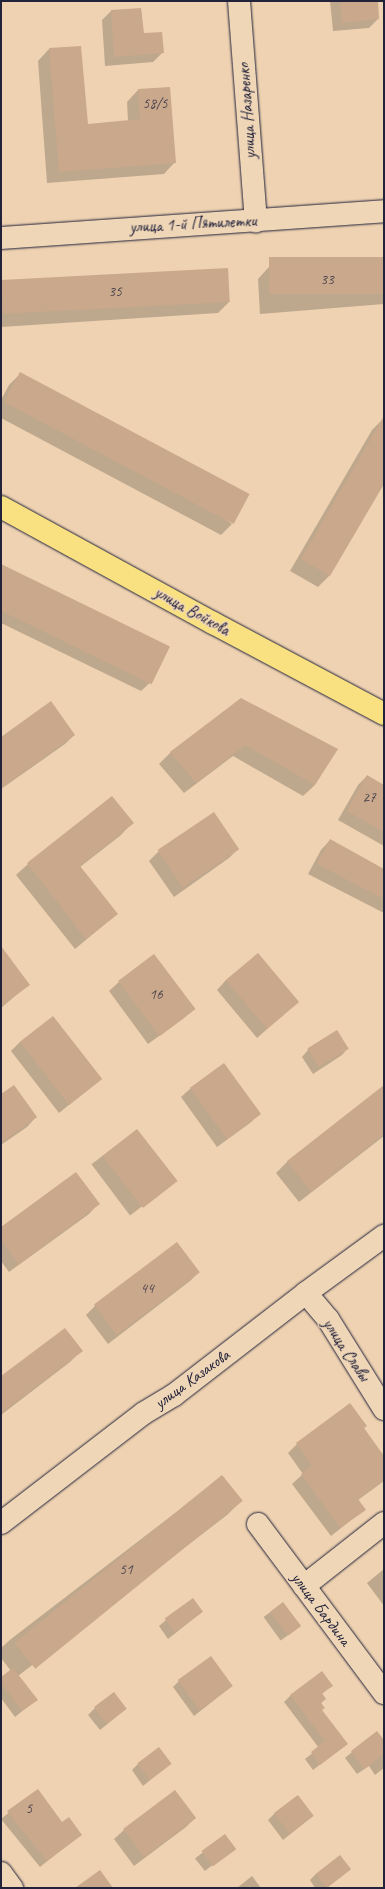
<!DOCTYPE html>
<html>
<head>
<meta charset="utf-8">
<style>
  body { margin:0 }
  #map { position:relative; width:385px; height:1889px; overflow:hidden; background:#eed2b1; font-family:Caveat,sans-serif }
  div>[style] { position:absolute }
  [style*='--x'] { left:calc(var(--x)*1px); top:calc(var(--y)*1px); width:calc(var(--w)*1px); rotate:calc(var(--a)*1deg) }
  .shadow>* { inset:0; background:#0003; transform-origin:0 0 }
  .building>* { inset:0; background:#caa88b; transform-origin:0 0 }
  .roads { filter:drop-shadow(0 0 1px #22223b) drop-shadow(0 0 1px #22223b) }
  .minor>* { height:22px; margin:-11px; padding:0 11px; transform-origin:11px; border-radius:11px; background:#efd6b7 }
  .secondary>* { height:22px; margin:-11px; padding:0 11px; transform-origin:11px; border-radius:11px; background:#efd6b7 }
  .primary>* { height:22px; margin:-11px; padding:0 11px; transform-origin:11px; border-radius:11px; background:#f9e181 }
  span { translate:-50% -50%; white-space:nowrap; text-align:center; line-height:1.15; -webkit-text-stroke:3px #efd6b7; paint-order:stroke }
  .number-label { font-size:15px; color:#4c444f }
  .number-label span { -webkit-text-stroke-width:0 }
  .street-label { font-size:17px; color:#22223b }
  .frame { position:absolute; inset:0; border:2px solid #22223b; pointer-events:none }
</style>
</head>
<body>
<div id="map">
  <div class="shadow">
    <div style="clip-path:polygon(330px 1px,377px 1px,378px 19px,369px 28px,333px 31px)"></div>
    <div style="clip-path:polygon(141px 9px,143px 34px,162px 53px,153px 62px,105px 66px,102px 20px,111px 11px)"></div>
    <div style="clip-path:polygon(49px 49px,87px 125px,128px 121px,127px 102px,138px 90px,169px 88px,175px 162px,164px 174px,47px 183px,38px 61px)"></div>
    <div style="clip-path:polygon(384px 258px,384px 304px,260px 314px,258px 279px,269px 267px)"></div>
    <div style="clip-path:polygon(227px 269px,229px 302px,218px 313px,1px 327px,1px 283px)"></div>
    <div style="clip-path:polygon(21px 373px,232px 524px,221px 535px,1px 418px,1px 400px,9px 385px)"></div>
    <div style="clip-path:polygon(383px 419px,384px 482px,329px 576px,318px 587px,290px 571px,372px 430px)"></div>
    <div style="clip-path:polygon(1px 566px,169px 647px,153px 680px,141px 691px,1px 623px)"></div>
    <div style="clip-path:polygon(241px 699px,315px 785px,303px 796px,233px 756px,184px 793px,159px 764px,170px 753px)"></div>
    <div style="clip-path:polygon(74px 735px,65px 744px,1px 789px,1px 738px)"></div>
    <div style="clip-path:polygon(367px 776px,384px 786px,384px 846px,338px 820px,358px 785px)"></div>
    <div style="clip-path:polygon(112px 798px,132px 823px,121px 835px,80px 867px,117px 914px,75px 949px,16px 875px,28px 864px)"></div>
    <div style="clip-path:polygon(213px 814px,238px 849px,229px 858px,174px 897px,149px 861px,158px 852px)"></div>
    <div style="clip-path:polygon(330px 840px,384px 870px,384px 913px,308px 874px,321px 850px)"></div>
    <div style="clip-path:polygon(1px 947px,28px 985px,1px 1008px)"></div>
    <div style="clip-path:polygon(226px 980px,298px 1002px,257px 1038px,217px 990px)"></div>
    <div style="clip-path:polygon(119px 982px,193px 1009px,184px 1018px,148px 1044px,109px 991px)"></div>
    <div style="clip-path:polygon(337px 1032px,348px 1048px,342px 1055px,313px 1074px,302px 1057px,308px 1050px)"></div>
    <div style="clip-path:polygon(20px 1042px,101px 1079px,59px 1113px,11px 1051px)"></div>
    <div style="clip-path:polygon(224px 1064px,260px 1114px,250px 1123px,217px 1147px,181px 1097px,191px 1088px)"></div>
    <div style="clip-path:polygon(384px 1086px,384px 1136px,299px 1202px,276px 1173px,287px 1162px)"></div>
    <div style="clip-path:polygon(1px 1096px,36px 1117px,27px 1127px,1px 1145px)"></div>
    <div style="left:137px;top:1130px;width:64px;height:57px;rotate:53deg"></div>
    <div style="clip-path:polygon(98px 1204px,89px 1214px,9px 1272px,1px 1261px,1px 1228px)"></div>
    <div style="clip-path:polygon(199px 1272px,190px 1281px,108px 1344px,86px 1315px,95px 1306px)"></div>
    <div style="clip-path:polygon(81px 1351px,70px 1362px,1px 1415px,1px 1377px)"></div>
    <div style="clip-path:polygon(363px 1429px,384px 1458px,384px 1481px,358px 1500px,364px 1510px,331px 1536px,292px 1484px,303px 1474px,288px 1453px,297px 1444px)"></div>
    <div style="clip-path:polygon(222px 1477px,241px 1501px,227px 1515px,18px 1676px,36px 1700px,15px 1717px,1px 1698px,1px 1678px,11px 1671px,1px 1658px,1px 1648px,11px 1639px)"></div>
    <div style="clip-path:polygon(384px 1569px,384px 1606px,367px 1583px)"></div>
    <div style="left:283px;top:1603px;width:29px;height:24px;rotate:54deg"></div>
    <div style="clip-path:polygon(202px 1612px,168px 1639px,159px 1626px,166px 1620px)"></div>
    <div style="clip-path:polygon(179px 1681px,232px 1686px,194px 1716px,173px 1687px)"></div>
    <div style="clip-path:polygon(331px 1686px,322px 1694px,321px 1710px,347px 1744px,313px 1770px,305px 1759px,319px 1748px,284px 1702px,291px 1695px)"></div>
    <div style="clip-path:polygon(95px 1708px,126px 1709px,100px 1730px,88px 1715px)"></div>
    <div style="clip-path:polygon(384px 1741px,384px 1768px,375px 1775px,369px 1766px,357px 1774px,345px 1758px,352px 1752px)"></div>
    <div style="clip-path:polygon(138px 1764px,170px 1764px,143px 1786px,132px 1770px)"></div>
    <div style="clip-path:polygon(37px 1790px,62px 1823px,81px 1834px,40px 1867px,1px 1819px)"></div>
    <div style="clip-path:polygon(175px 1792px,195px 1818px,186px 1827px,134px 1866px,114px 1839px,124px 1830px)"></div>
    <div style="clip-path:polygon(275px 1813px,313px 1816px,283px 1840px,268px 1820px)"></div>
    <div style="left:225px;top:1835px;width:16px;height:38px;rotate:52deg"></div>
    <div style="clip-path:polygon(349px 1869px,326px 1888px,315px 1888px,310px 1880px,316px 1874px)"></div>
    <div style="clip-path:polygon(252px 1876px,261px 1888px,237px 1888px)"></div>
  </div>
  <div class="building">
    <div style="clip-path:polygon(340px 1px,378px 1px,379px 19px,342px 23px)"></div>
    <div style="clip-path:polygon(141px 8px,144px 33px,162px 32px,164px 53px,114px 57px,111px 10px)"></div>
    <div style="clip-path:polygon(81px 46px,88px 124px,140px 119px,138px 89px,170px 87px,176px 163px,59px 172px,49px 48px)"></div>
    <div style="left:384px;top:257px;width:37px;height:115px;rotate:90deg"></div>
    <div style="left:228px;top:268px;width:34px;height:227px;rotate:87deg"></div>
    <div style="left:20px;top:372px;width:260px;height:34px;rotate:28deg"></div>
    <div style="clip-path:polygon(384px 416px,384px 484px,330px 576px,301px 559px)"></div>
    <div style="left:1px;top:564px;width:188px;height:42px;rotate:26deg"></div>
    <div style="clip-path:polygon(241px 698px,338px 749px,315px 785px,245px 745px,196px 783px,170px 752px)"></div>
    <div style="clip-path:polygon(51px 701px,75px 735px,1px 788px,1px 737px)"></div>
    <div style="clip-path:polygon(367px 775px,384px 785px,384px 832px,347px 811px)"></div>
    <div style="clip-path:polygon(112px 796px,134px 823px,80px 866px,118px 914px,86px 939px,27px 863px)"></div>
    <div style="left:214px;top:812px;width:45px;height:68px;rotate:56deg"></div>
    <div style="clip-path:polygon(330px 839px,384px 869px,384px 899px,317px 864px)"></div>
    <div style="clip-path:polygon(1px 946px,30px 985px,1px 1006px)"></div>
    <div style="left:258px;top:953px;width:64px;height:42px;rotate:50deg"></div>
    <div style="left:154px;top:954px;width:69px;height:45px;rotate:53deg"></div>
    <div style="left:53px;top:1016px;width:80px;height:42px;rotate:52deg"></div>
    <div style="left:337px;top:1030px;width:22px;height:35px;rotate:58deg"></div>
    <div style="left:224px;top:1063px;width:63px;height:42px;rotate:54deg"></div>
    <div style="clip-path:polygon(14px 1085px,37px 1117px,1px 1143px,1px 1094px)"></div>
    <div style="clip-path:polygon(384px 1085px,384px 1134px,311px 1192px,287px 1161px)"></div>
    <div style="left:137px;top:1129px;width:66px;height:44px;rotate:52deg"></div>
    <div style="clip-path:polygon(76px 1172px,100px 1204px,19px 1264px,1px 1240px,1px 1227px)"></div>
    <div style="left:177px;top:1242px;width:38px;height:104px;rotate:53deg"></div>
    <div style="clip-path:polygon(65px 1328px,83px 1351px,1px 1413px,1px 1376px)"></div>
    <div style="clip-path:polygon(350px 1403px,367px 1426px,364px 1428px,384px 1456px,384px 1480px,358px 1499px,366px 1510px,340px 1528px,301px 1474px,312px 1466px,296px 1443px)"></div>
    <div style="left:222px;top:1475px;width:33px;height:267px;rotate:51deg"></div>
    <div style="left:193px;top:1598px;width:17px;height:35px;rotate:54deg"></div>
    <div style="left:283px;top:1602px;width:30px;height:16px;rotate:53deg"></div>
    <div style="left:211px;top:1656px;width:37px;height:41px;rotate:54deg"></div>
    <div style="clip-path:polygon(13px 1668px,38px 1700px,22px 1711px,1px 1683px,1px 1677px)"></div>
    <div style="clip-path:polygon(322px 1671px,333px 1686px,322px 1693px,326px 1699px,321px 1703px,325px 1708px,322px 1710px,348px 1744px,320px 1765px,311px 1752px,325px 1741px,290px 1695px)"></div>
    <div style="left:114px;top:1692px;width:21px;height:25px;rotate:53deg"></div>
    <div style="clip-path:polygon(377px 1731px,384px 1740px,384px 1754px,364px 1769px,351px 1751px)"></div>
    <div style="left:159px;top:1747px;width:21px;height:27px;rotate:53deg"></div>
    <div style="clip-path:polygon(38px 1789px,62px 1822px,69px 1817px,82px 1835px,47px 1861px,7px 1811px)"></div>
    <div style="left:175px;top:1790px;width:35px;height:65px;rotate:53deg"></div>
    <div style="left:298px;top:1795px;width:26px;height:30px;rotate:53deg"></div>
    <div style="left:225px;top:1834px;width:19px;height:29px;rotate:54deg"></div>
    <div style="left:340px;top:1855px;width:18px;height:31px;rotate:52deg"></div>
    <div style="clip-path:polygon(100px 1870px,113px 1888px,75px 1888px)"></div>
  </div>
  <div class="roads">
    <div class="minor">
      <div style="--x:239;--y:1;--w:221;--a:85.6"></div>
      <div style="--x:306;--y:1293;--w:34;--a:50"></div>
      <div style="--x:328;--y:1319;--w:106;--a:58.1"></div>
      <div style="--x:258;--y:1524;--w:211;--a:53.3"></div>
      <div style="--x:304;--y:1586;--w:102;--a:-38.2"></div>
    </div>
    <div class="secondary">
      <div style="--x:1;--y:238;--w:384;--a:-4"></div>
      <div style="--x:1;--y:1523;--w:180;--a:-37.6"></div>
      <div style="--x:144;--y:1413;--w:35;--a:-31"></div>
      <div style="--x:174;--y:1395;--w:167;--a:-37.7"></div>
      <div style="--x:306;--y:1293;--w:97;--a:-36.2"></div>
      <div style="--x:1;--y:1873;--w:19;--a:54"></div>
    </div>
    <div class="primary">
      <div style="--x:1;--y:507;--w:242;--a:28.7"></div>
      <div style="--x:213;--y:623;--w:194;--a:28"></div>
    </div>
  </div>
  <div class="number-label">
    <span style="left:155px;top:104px">58/5</span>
    <span style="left:327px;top:280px">33</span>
    <span style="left:115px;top:292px">35</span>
    <span style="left:369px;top:798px">27</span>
    <span style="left:156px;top:995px">16</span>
    <span style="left:147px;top:1289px">44</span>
    <span style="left:126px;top:1570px">51</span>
    <span style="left:29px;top:1809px">5</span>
  </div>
  <div class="street-label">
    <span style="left:247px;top:111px;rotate:-94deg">улица Назаренко</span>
    <span style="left:193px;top:224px;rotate:-3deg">улица 1-й Пятилетки</span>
    <span style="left:192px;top:611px;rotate:29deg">улица Войкова</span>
    <span style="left:346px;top:1350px;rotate:57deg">улица Славы</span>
    <span style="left:192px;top:1379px;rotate:-36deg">улица Казакова</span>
    <span style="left:321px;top:1609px;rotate:53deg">улица Бардина</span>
  </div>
  <div class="frame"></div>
</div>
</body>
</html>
